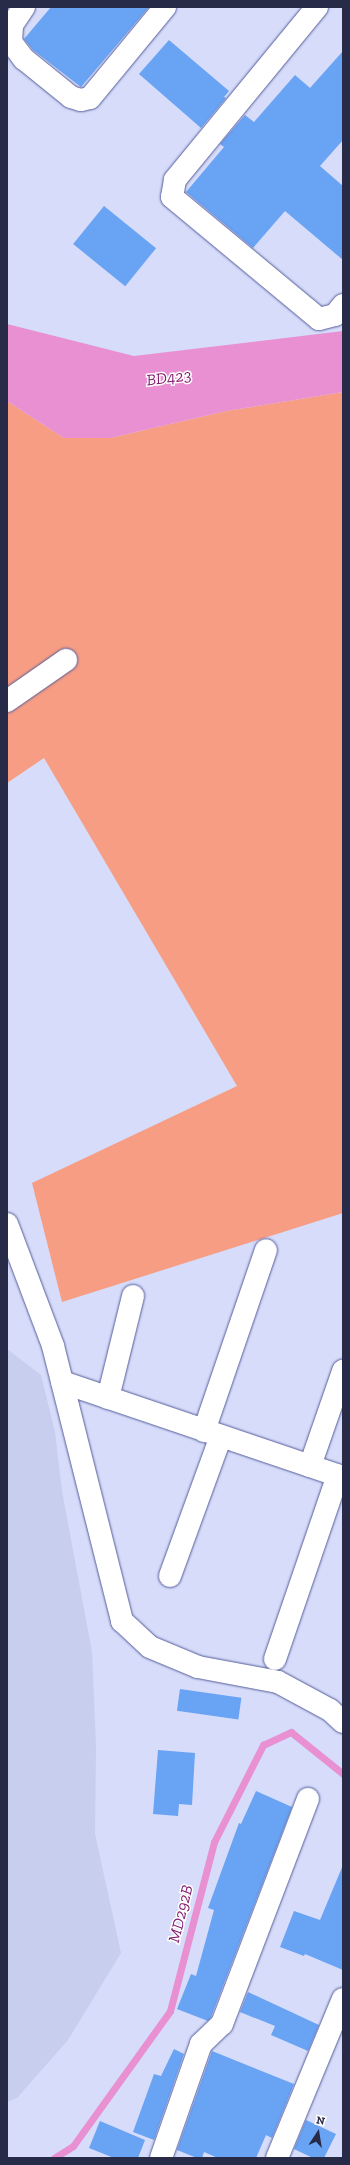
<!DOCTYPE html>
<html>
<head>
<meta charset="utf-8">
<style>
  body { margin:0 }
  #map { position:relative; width:350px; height:2165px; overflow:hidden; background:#d6dcf9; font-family:"Zilla Slab",serif }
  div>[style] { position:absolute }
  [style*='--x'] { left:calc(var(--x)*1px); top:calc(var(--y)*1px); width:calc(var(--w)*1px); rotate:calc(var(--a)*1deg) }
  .built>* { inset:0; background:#c8ceee }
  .green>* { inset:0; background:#f69d84 }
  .water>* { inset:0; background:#e890d2 }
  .stream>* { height:7px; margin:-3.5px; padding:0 3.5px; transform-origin:3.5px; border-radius:3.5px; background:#e890d2 }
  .building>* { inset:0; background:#69a3f4; transform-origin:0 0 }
  .roads { filter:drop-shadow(0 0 1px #555c9c) drop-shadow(0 0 1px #555c9c) }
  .minor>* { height:22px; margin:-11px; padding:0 11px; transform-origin:11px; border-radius:11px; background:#fff }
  span { translate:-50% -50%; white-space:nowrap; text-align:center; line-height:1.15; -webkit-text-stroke:3px #fff; paint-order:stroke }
  .water-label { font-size:16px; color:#841d71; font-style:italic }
  .frame { position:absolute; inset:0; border:8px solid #272b47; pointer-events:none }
  .north { position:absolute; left:298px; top:2113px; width:40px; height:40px; -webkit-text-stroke:3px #fff; paint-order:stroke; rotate:12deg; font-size:11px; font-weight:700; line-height:16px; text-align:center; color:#272b47 }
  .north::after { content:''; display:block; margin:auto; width:14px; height:18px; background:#272b47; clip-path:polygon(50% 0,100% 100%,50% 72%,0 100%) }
</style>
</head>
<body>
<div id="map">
  <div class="built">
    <div style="clip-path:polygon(7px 1349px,41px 1375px,55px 1432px,62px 1491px,92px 1652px,96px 1746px,95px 1834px,121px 1953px,68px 2040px,17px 2098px,7px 2102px)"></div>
  </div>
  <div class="green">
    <div style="clip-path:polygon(343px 392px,343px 1213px,62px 1302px,32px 1183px,237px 1086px,44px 758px,7px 783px,7px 401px,64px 438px,110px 438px,226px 411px)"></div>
  </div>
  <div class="water">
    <div style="clip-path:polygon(7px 324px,134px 356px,343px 331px,343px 392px,226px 411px,110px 438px,64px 438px,7px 401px)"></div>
  </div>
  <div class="stream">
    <div style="--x:54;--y:2158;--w:22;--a:-32"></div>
    <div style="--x:73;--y:2146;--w:166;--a:-54.3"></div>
    <div style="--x:170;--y:2011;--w:175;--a:-75.4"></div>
    <div style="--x:214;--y:1842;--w:109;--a:-63.2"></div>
    <div style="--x:263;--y:1745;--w:31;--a:-25"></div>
    <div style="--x:291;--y:1732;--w:67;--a:38.9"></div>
  </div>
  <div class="building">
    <div style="clip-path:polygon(51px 7px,149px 7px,81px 87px,33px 50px,24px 39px)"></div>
    <div style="clip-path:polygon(169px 40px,229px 91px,224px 97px,226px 98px,201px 128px,139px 74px)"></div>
    <div style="clip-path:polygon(343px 51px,343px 140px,320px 166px,343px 186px,343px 260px,285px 211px,253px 248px,186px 192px,224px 147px,220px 144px,245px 115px,254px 122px,295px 75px,310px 88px)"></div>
    <div style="left:104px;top:206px;width:67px;height:49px;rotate:39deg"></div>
    <div style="left:180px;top:1689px;width:62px;height:22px;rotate:8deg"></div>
    <div style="clip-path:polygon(158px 1750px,195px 1753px,192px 1805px,179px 1804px,178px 1816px,153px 1814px)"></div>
    <div style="clip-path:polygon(256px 1791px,292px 1807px,211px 2017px,208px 2021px,177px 2009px,191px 1974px,196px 1976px,214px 1910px,208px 1908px,239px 1823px,241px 1824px)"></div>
    <div style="clip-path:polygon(343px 1865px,343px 1970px,305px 1954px,304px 1956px,280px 1947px,294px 1911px,320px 1920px)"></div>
    <div style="clip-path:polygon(248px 1992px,319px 2025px,308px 2051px,271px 2035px,275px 2026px,240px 2012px)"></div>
    <div style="clip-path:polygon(174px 2049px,184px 2054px,154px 2140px,133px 2132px,154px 2074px,161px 2076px)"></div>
    <div style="clip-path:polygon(212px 2051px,294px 2084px,272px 2138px,266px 2135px,256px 2158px,218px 2158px,204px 2152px,202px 2158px,197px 2158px,177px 2150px)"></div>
    <div style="clip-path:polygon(306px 2120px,336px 2134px,324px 2158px,313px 2158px,294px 2149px)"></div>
    <div style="clip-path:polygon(100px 2121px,145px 2140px,138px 2158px,114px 2158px,89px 2148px)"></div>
  </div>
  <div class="roads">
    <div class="minor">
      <div style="--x:24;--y:7;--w:22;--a:124"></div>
      <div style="--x:12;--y:25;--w:17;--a:93"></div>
      <div style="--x:11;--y:42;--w:21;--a:53"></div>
      <div style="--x:24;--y:59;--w:60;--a:39"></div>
      <div style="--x:71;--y:97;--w:10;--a:17"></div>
      <div style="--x:81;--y:100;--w:9;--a:-13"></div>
      <div style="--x:90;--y:98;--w:118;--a:-50.5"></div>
      <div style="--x:317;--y:7;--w:224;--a:129.4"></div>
      <div style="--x:175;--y:180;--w:17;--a:100"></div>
      <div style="--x:172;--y:197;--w:191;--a:39.7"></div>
      <div style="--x:319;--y:319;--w:16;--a:-14"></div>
      <div style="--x:335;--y:315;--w:13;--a:-51"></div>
      <div style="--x:7;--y:701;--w:72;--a:-34.8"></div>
      <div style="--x:7;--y:1224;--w:130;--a:69.3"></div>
      <div style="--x:53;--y:1346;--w:284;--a:75.9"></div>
      <div style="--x:122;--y:1621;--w:38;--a:43"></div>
      <div style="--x:150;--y:1647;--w:52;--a:22.6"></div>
      <div style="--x:198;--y:1667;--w:81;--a:10.6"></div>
      <div style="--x:278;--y:1682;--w:59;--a:28.3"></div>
      <div style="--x:330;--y:1710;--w:18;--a:43"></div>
      <div style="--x:62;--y:1382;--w:297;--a:18.7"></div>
      <div style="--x:108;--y:1398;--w:105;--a:-76.2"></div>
      <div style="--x:204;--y:1431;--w:191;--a:-71.1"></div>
      <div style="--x:310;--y:1466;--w:101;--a:-70.8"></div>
      <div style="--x:170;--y:1576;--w:149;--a:-70"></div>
      <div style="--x:275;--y:1659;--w:194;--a:-71.1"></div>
      <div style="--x:161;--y:2158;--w:121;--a:-70.7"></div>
      <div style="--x:201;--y:2044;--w:29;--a:-44"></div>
      <div style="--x:222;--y:2024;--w:241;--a:-69.1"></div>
      <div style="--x:277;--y:2158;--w:172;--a:-67.5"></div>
    </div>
  </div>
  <div class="water-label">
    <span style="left:169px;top:378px;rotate:-7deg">BD423</span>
    <span style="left:181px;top:1914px;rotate:-76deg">MD292B</span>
  </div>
  <div class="frame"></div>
  <div class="north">N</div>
</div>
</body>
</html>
